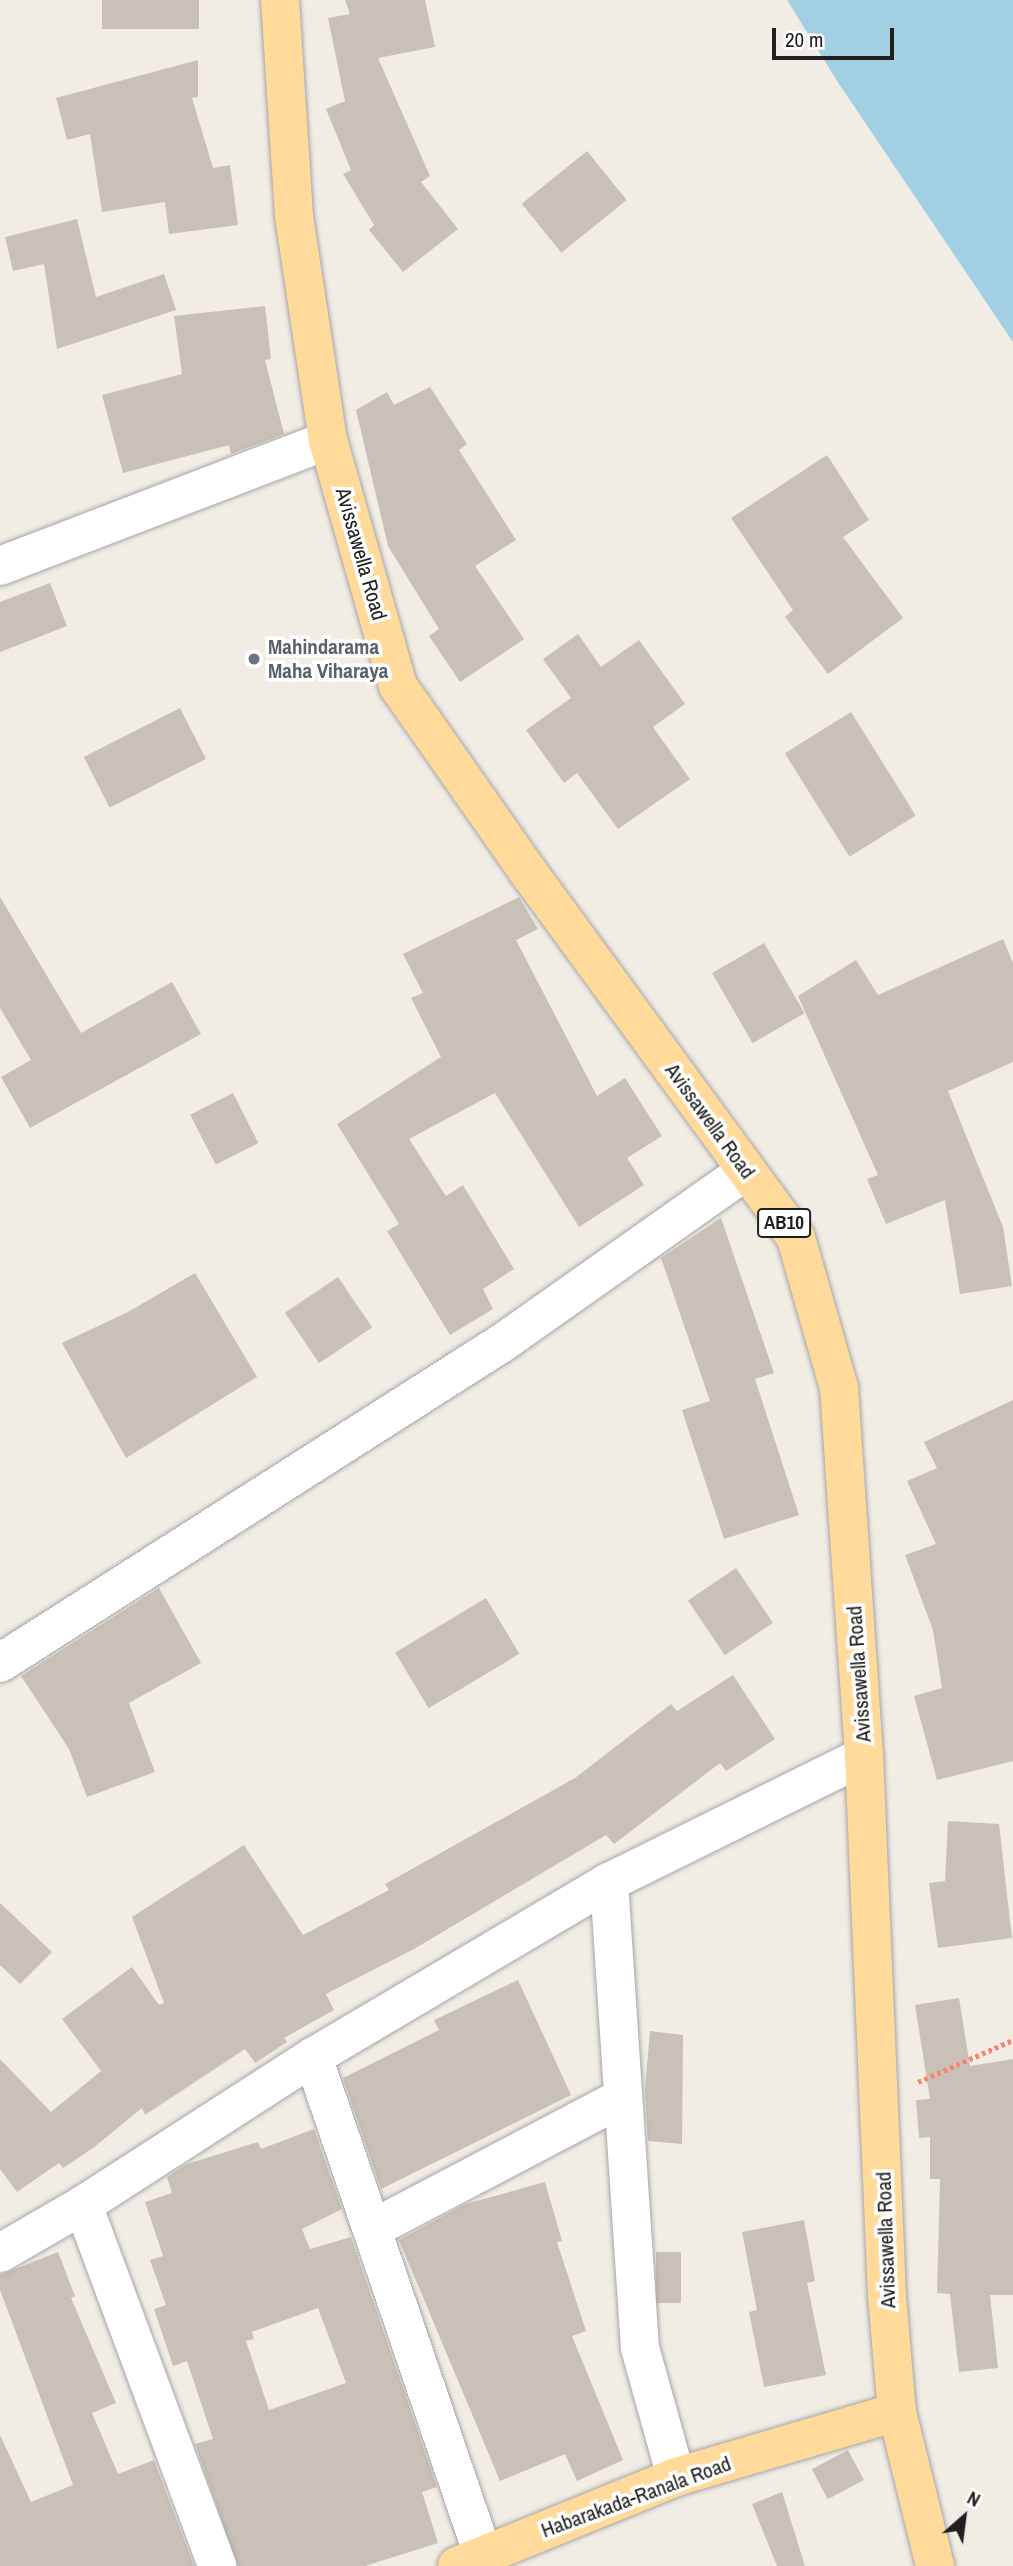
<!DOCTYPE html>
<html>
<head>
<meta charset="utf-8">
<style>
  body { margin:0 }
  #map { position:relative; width:1013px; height:2566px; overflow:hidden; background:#f1ede5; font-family:"Archivo Narrow",sans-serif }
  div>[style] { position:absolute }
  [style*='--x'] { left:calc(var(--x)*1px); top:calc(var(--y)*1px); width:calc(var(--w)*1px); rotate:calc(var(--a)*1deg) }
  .water>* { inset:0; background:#a2cfe1 }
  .building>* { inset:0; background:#c9c0b7; transform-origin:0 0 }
  .path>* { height:4.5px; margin-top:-2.25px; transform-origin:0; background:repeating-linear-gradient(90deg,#ff7f67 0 3.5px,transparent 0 7px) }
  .roads { filter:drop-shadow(0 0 2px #a6a6a6) drop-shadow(0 0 2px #a6a6a6) }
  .minor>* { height:38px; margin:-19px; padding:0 19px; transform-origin:19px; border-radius:19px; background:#fff }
  .major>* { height:38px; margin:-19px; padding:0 19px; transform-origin:19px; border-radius:19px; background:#ffda9b }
  .dots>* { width:19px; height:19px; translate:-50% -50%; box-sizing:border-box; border:4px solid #fff; border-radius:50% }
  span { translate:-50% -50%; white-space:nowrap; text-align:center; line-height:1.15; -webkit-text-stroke:7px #fff; paint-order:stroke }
  .shield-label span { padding:2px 5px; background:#fff; border:2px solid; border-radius:5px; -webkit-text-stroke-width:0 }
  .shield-label { font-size:19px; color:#1f1f1f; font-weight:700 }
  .street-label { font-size:21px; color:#1f1f1f }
  .worship-label { font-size:21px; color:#5b616d; font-weight:700 }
  .left { translate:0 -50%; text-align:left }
  .north { position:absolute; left:929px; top:2482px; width:70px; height:70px; -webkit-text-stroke:5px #fff; paint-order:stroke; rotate:28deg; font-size:19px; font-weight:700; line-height:28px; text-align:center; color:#1f1f1f }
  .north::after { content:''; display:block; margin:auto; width:24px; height:32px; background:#1f1f1f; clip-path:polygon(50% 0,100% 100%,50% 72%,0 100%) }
  .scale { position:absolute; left:772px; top:28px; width:122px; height:32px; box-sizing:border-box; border:4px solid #1f1f1f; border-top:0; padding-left:9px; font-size:21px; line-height:24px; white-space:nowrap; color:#1f1f1f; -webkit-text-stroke:5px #fff; paint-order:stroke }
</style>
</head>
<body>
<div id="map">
  <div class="water">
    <div style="clip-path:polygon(787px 0,1013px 0,1013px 342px,839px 84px)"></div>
  </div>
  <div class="building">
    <div style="left:102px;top:0;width:97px;height:29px"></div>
    <div style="clip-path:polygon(345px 0,425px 0,435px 47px,378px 58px,430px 176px,421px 182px,458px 229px,403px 272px,369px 230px,374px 225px,343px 174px,351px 170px,326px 109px,345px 101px,328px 18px,350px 14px)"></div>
    <div style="clip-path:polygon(198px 60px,198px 97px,192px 98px,213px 168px,230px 165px,238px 225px,169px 234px,165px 202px,102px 212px,90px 134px,67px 140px,56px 98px)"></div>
    <div style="left:587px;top:151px;width:63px;height:84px;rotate:51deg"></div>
    <div style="clip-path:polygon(77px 219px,96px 297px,164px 274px,176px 310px,57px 349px,44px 264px,13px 271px,5px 237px)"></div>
    <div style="clip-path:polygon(265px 306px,271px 359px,265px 360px,284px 434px,231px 454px,229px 445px,123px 473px,102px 395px,182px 374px,174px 316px)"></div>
    <div style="clip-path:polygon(430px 387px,467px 444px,459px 450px,516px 540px,475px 566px,524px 639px,460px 682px,429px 636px,439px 629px,388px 546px,356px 410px,387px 392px,394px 405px)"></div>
    <div style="clip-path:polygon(827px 455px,869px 520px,843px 537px,903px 618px,828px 674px,785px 617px,793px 610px,731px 518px)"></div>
    <div style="clip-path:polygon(50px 583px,67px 626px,0 652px,0 602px)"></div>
    <div style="clip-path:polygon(578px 634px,601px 667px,639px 640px,685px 704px,653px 727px,690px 779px,618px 829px,577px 773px,564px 783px,526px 730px,571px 698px,543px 659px)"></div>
    <div style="left:180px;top:708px;width:57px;height:108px;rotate:63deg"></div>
    <div style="left:851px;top:712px;width:122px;height:78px;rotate:58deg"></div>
    <div style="clip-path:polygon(0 897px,81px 1033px,172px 982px,201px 1034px,30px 1128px,1px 1077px,31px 1060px,0 1008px)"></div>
    <div style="clip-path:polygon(519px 897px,538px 929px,516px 940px,597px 1096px,625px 1078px,662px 1136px,627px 1158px,644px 1185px,579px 1227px,495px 1093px,409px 1139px,446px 1196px,463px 1185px,514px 1269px,483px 1289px,493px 1309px,450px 1335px,387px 1231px,399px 1224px,337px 1124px,441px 1057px,411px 998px,423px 993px,403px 954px)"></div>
    <div style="clip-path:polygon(1003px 939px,1013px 963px,1013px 1062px,948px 1091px,1003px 1227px,1012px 1286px,960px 1294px,945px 1200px,886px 1224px,867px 1179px,878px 1175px,798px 996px,856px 960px,878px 995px)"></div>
    <div style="left:764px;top:943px;width:81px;height:60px;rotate:60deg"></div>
    <div style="left:233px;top:1093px;width:56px;height:48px;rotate:63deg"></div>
    <div style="clip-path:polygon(721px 1218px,774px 1373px,755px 1379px,799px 1515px,724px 1539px,682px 1410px,710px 1401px,661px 1258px)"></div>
    <div style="clip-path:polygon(195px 1273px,257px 1377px,126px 1458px,62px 1343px,128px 1312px)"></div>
    <div style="left:338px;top:1277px;width:61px;height:64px;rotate:56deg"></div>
    <div style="clip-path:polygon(1013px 1400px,1013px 1761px,937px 1780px,914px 1696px,942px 1688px,933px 1630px,905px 1555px,936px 1544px,907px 1481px,937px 1468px,924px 1442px)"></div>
    <div style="left:736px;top:1568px;width:66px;height:58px;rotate:56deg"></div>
    <div style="clip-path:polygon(159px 1588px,201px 1663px,129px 1703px,155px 1772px,87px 1797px,69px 1749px,21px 1676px)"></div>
    <div style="left:486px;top:1598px;width:65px;height:106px;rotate:59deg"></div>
    <div style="clip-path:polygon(733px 1675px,775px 1739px,726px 1771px,720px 1763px,614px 1844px,606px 1835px,414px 1949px,326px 1994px,334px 2010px,284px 2038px,287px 2042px,255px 2063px,245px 2049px,145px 2115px,142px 2108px,93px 2148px,63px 2168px,59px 2163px,17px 2192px,0 2169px,0 2059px,51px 2112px,101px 2071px,62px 2019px,132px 1967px,159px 2005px,164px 2003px,132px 1917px,244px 1845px,303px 1935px,389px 1890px,385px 1884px,575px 1778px,671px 1704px,677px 1711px)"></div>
    <div style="clip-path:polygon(948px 1821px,999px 1824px,1012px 1938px,938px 1948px,929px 1883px,945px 1881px)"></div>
    <div style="clip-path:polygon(0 1903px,52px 1952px,20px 1984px,0 1965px)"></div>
    <div style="clip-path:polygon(518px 1980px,571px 2095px,381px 2189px,343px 2078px,439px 2030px,434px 2020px)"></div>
    <div style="clip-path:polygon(959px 1998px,970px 2066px,1013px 2059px,1013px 2295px,990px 2295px,998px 2368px,959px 2372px,950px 2294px,937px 2293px,940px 2179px,930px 2179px,930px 2137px,919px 2138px,916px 2100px,930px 2099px,915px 2005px)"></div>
    <div style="clip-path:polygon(650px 2031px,683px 2035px,682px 2144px,648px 2141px,645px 2090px)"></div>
    <div style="clip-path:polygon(evenodd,314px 2129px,342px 2209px,302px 2229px,310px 2249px,351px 2237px,437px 2487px,422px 2492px,438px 2543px,365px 2566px,238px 2566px,195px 2444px,213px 2439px,187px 2361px,173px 2366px,154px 2309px,166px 2305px,150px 2260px,163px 2256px,145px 2202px,172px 2193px,167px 2177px,187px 2164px,258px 2142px,261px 2149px,314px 2129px,318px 2308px,346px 2383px,269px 2410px,246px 2341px,254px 2339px,252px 2332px,318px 2308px)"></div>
    <div style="clip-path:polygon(545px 2182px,562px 2241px,557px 2242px,586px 2331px,572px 2336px,623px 2460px,577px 2481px,565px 2454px,500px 2481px,399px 2240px,466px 2204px)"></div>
    <div style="clip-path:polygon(804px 2220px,815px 2281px,807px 2283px,826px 2375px,764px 2387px,749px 2312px,757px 2310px,742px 2232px)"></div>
    <div style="clip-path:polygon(58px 2252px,75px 2296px,71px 2298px,116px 2403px,92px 2413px,118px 2474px,154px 2460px,194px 2566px,0 2566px,0 2435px,31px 2502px,73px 2485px,0 2290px,0 2275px)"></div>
    <div style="left:656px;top:2252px;width:25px;height:51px"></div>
    <div style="left:848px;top:2450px;width:34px;height:41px;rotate:62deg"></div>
    <div style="clip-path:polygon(782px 2492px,805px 2566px,777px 2566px,752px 2504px)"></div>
  </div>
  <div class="path">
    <div style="--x:918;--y:2082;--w:104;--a:-23.9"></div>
  </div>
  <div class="roads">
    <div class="minor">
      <div style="--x:0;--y:566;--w:351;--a:-21"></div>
      <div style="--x:0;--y:1663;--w:595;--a:-32.52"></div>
      <div style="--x:502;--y:1343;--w:299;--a:-35.2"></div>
      <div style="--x:609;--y:1882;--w:467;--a:86.2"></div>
      <div style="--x:640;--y:2348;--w:134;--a:74.4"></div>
      <div style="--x:313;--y:2057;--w:526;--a:71.15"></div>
      <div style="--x:83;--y:2205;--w:385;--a:69.6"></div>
      <div style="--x:372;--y:2229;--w:282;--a:-27.7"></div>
      <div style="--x:0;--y:2253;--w:96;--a:-30"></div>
      <div style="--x:83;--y:2205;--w:274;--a:-32.8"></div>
      <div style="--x:313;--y:2057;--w:344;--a:-30.6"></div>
      <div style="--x:609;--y:1882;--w:284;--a:-26.3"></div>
    </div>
    <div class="major">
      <div style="--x:280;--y:0;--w:216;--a:86.3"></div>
      <div style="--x:294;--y:216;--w:227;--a:81.4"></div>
      <div style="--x:328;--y:440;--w:256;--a:74.1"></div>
      <div style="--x:398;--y:686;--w:228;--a:55"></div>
      <div style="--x:529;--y:873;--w:452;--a:53.8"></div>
      <div style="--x:796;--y:1238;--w:156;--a:74"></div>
      <div style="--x:839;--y:1388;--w:369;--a:86.1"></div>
      <div style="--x:864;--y:1756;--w:540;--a:87.56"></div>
      <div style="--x:887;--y:2296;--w:116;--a:85.1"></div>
      <div style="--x:897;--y:2412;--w:159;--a:76.1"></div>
      <div style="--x:457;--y:2566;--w:236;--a:-22.1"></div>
      <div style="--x:676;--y:2477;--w:230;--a:-16.4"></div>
    </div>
  </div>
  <div class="dots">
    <div style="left:254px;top:659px;background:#6b7280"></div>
  </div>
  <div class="shield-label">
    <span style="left:784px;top:1223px">AB10</span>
  </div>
  <div class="street-label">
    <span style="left:361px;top:554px;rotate:74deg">Avissawella Road</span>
    <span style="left:710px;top:1121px;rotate:54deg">Avissawella Road</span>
    <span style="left:859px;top:1674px;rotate:-94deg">Avissawella Road</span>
    <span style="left:886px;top:2240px;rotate:-92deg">Avissawella Road</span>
    <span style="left:636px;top:2497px;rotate:-20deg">Habarakada-Ranala Road</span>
  </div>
  <div class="worship-label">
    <span class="left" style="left:268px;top:659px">Mahindarama<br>Maha Viharaya</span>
  </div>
  <div class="north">N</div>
  <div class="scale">20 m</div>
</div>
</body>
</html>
